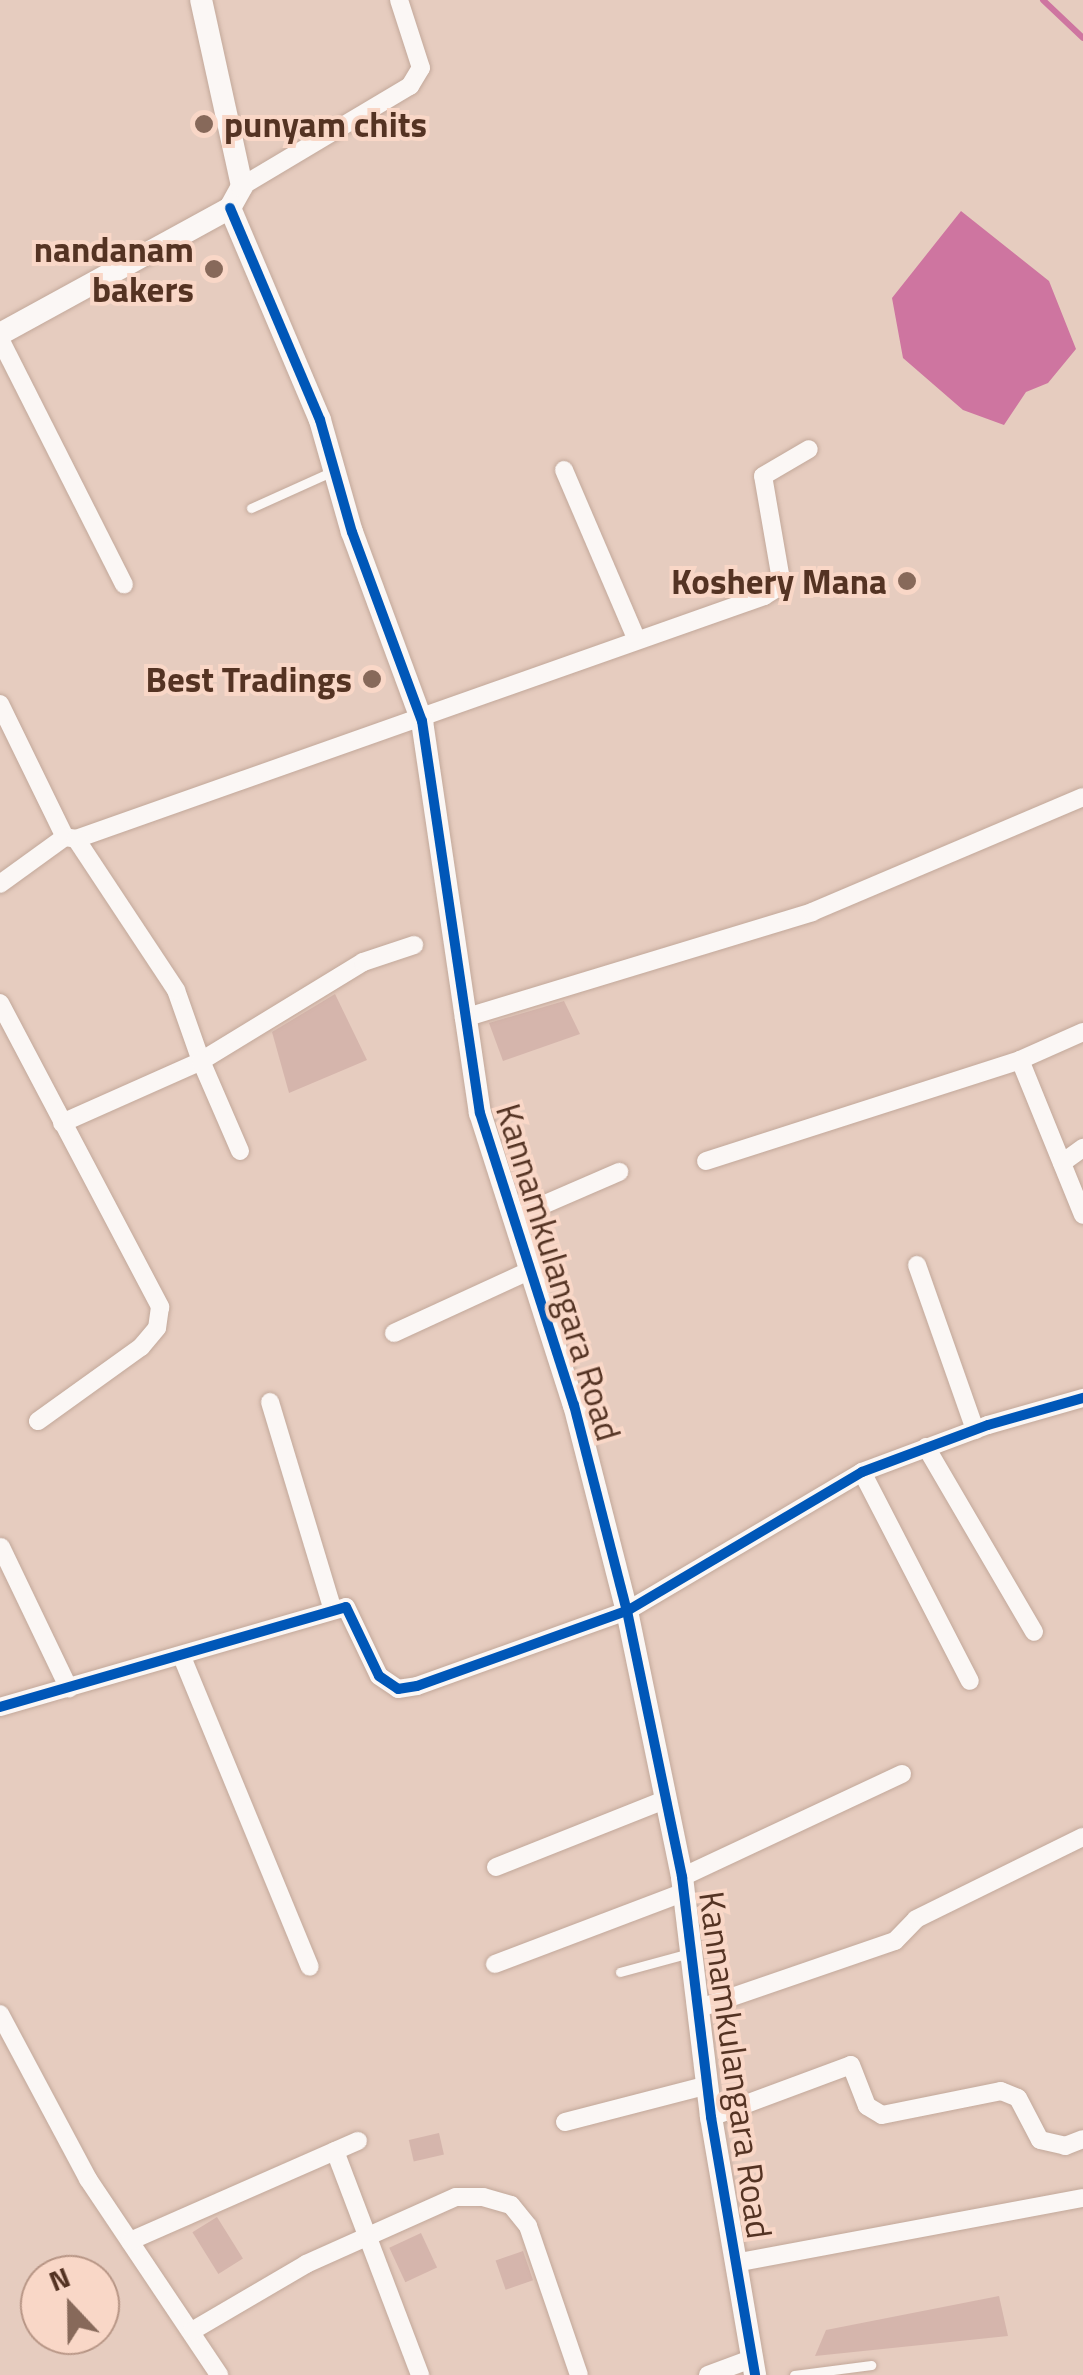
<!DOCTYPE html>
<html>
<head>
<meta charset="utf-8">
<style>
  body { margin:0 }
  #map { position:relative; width:1083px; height:2375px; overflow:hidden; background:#e6ccbf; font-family:"Titillium Web",sans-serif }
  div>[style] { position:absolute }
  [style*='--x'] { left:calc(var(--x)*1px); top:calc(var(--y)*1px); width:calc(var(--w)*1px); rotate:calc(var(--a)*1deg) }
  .water>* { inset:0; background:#ce75a0 }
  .stream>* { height:6px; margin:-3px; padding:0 3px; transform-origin:3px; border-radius:3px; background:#ce75a0 }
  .building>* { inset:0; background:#d5b5ac; transform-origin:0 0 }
  .roads { filter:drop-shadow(0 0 2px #c2a89a) drop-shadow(0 0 2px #c2a89a) }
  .service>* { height:9px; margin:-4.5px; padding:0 4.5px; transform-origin:4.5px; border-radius:4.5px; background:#fbf7f5 }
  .minor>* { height:18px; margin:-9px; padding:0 9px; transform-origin:9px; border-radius:9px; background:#fbf7f5 }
  .tertiary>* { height:22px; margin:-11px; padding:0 11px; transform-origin:11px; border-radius:11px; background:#fbf7f5 }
  .cycleway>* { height:10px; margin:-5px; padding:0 5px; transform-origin:5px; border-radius:5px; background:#0057b8 }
  .dots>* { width:28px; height:28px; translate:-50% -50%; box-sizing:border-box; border:5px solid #f9d7c7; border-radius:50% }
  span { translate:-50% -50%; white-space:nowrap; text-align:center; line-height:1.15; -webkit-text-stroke:8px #f9d7c7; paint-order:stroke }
  .poi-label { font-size:35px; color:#543323; font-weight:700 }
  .left { translate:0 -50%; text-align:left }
  .right { translate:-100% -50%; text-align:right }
  .street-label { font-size:35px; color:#543323 }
  .north { position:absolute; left:20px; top:2255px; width:100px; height:100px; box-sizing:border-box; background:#f9d7c7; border:2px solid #b79585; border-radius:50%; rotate:338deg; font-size:28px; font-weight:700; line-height:40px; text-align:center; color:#543323 }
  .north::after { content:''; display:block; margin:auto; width:35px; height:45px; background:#87695a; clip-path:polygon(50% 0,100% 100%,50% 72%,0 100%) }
</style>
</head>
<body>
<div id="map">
  <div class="water">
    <div style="clip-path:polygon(961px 211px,1049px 281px,1076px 349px,1048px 383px,1026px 392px,1004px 425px,963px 410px,903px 358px,892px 298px)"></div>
  </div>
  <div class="stream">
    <div style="--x:1043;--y:0;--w:55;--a:43.5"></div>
  </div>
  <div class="building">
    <div style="clip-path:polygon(335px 994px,367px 1060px,289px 1093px,272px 1032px)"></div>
    <div style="clip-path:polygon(564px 1001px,580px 1034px,503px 1061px,489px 1023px)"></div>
    <div style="left:439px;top:2133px;width:22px;height:31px;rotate:77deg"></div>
    <div style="left:217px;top:2217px;width:49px;height:29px;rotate:58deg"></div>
    <div style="left:421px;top:2233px;width:38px;height:35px;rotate:65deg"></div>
    <div style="left:523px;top:2251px;width:31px;height:29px;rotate:71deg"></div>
    <div style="clip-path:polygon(999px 2296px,1008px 2336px,815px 2356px,826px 2330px)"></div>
  </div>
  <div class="roads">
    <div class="service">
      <div style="--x:251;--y:508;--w:92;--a:-24.3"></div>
      <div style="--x:620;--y:1972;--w:73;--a:-15.2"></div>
      <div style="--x:794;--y:2375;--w:78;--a:-7.4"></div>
    </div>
    <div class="minor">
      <div style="--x:242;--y:186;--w:196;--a:-30.8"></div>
      <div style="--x:410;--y:86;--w:21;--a:-59"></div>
      <div style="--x:421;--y:68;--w:71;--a:-107.9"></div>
      <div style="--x:0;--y:339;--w:275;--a:63.2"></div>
      <div style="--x:564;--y:470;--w:181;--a:66.8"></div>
      <div style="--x:0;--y:704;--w:148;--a:64"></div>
      <div style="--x:65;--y:837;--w:11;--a:10"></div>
      <div style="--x:76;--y:839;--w:730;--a:-19.45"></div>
      <div style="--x:764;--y:596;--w:15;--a:-32"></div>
      <div style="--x:777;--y:588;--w:14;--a:-78"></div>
      <div style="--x:780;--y:574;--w:99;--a:-99.8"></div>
      <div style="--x:763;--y:476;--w:53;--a:-30.4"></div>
      <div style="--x:0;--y:884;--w:80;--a:-35.9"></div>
      <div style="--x:0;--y:1003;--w:344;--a:62.2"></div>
      <div style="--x:160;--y:1307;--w:21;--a:98"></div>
      <div style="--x:157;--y:1328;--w:25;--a:130"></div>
      <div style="--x:141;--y:1347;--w:127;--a:144.3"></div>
      <div style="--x:464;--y:1018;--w:364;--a:-16.9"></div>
      <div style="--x:812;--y:912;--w:294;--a:-23"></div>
      <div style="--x:1083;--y:1032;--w:69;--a:156"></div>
      <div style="--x:1020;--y:1060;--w:167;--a:67.9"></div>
      <div style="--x:62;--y:1123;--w:152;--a:-24"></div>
      <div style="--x:201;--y:1061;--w:75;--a:-109.4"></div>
      <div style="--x:176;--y:990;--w:181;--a:-123.5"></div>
      <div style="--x:240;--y:1151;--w:98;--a:-113.4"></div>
      <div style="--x:201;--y:1061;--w:190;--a:-31.4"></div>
      <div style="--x:363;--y:962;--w:54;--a:-18.4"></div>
      <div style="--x:706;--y:1161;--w:330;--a:-17.8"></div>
      <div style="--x:1062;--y:1163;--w:26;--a:-36"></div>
      <div style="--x:513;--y:1218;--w:116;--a:-23.5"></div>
      <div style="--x:917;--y:1265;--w:175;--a:70.6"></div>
      <div style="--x:394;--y:1333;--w:151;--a:-24.7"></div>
      <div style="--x:270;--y:1402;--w:215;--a:73.2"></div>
      <div style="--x:926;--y:1447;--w:214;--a:59.7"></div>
      <div style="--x:862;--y:1472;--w:235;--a:62.7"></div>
      <div style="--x:1;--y:1547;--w:157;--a:64.4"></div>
      <div style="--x:182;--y:1657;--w:335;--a:67.6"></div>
      <div style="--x:0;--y:1707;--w:360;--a:-16.1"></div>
      <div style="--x:346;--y:1607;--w:76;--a:64.4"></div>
      <div style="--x:379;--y:1676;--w:23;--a:34"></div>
      <div style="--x:398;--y:1689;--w:19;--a:-9"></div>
      <div style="--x:417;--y:1686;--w:223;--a:-19.7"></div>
      <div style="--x:627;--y:1611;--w:273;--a:-30.6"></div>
      <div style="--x:862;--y:1472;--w:134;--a:-20.5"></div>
      <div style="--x:988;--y:1425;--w:99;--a:-15.9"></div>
      <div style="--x:496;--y:1867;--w:179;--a:-21.7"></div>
      <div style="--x:682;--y:1877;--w:243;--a:-25.1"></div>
      <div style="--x:495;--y:1964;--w:203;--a:-20.8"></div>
      <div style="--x:700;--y:2008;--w:206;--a:-19"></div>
      <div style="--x:895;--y:1941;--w:30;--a:-46"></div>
      <div style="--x:916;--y:1919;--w:186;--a:-26.2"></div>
      <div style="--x:0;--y:2014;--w:187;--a:61.9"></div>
      <div style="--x:88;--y:2179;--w:236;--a:56.2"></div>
      <div style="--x:711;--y:2117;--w:149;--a:-20.4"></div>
      <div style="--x:851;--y:2065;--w:44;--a:68.7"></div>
      <div style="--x:867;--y:2106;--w:17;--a:31"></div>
      <div style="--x:882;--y:2115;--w:121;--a:-11.4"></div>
      <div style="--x:1001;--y:2091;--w:18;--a:22"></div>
      <div style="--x:1018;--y:2098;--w:47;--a:62.4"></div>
      <div style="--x:1040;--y:2140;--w:26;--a:13"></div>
      <div style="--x:1065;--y:2146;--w:19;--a:-21"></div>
      <div style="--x:565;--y:2122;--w:148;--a:-14.5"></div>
      <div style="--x:335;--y:2151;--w:240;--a:69.2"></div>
      <div style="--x:130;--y:2241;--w:249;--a:-23.7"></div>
      <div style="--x:735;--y:2263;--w:354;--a:-10.6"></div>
      <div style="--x:192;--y:2331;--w:132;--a:-30.4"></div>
      <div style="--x:306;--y:2264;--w:164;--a:-24.1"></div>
      <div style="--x:456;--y:2197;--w:27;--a:0"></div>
      <div style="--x:483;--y:2197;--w:29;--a:16"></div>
      <div style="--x:511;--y:2205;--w:27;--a:51"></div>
      <div style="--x:528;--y:2226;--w:157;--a:71.1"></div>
      <div style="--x:708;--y:2375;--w:46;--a:-20.4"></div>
    </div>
    <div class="tertiary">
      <div style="--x:230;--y:208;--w:230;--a:67"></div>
      <div style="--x:320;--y:420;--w:116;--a:74.1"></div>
      <div style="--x:352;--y:532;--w:202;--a:69.7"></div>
      <div style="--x:422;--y:721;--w:396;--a:81.6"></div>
      <div style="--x:480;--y:1113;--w:307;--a:72.2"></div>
      <div style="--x:574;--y:1405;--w:213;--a:75.6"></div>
      <div style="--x:627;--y:1611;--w:272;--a:78.3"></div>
      <div style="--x:682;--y:1877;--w:242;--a:83.1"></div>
      <div style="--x:711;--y:2117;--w:262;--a:80.3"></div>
      <div style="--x:0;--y:334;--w:262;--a:-28.7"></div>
      <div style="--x:230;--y:208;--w:25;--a:-61"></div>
      <div style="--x:242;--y:186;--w:190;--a:-102.4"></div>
    </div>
  </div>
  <div class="cycleway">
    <div style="--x:230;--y:208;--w:230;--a:67"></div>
    <div style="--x:320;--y:420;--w:116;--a:74.1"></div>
    <div style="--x:352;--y:532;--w:202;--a:69.7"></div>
    <div style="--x:422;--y:721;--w:396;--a:81.6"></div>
    <div style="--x:480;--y:1113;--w:307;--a:72.2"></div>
    <div style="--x:574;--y:1405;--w:213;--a:75.6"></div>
    <div style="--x:627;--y:1611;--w:272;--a:78.3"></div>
    <div style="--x:682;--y:1877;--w:242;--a:83.1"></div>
    <div style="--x:711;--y:2117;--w:262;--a:80.3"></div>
    <div style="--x:0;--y:1707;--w:360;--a:-16.1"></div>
    <div style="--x:346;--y:1607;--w:76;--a:64.4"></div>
    <div style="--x:379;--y:1676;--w:23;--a:34"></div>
    <div style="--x:398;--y:1689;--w:19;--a:-9"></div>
    <div style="--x:417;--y:1686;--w:223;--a:-19.7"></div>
    <div style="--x:627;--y:1611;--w:273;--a:-30.6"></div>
    <div style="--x:862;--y:1472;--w:134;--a:-20.5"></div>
    <div style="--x:988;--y:1425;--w:99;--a:-15.9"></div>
  </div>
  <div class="dots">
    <div style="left:204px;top:124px;background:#87695a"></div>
    <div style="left:214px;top:269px;background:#87695a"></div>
    <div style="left:907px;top:581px;background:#87695a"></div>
    <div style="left:372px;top:679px;background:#87695a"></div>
  </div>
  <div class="poi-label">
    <span class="left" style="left:224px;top:124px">punyam chits</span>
    <span class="right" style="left:194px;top:269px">nandanam<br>bakers</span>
    <span class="right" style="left:887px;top:581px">Koshery Mana</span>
    <span class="right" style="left:352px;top:679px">Best Tradings</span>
  </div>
  <div class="street-label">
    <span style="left:559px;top:1272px;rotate:73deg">Kannamkulangara Road</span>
    <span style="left:736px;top:2065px;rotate:82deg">Kannamkulangara Road</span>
  </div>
  <div class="north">N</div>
</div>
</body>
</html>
